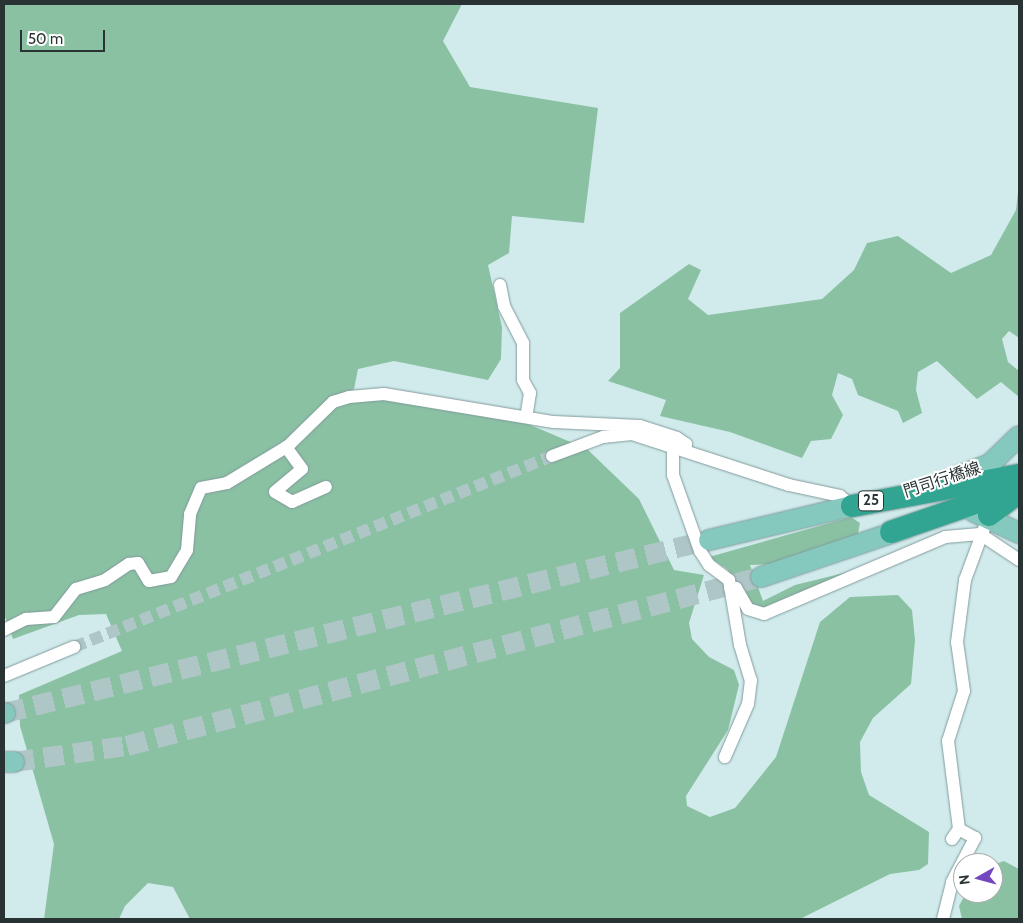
<!DOCTYPE html>
<html>
<head>
<meta charset="utf-8">
<style>
  body { margin:0 }
  #map { position:relative; width:1023px; height:923px; overflow:hidden; background:#d1ebec; font-family:Cabin,"Noto Sans JP",sans-serif }
  div>[style] { position:absolute }
  [style*='--x'] { left:calc(var(--x)*1px); top:calc(var(--y)*1px); width:calc(var(--w)*1px); rotate:calc(var(--a)*1deg) }
  .green>* { inset:0; background:#8ac1a3 }
  .minor-tunnel>* { height:12px; margin-top:-6px; transform-origin:0; background:repeating-linear-gradient(90deg,#afc6c7 0 12px,transparent 0 18px) }
  .primary-tunnel>* { height:20px; margin-top:-10px; transform-origin:0; background:repeating-linear-gradient(90deg,#afc6c7 0 20px,transparent 0 30px) }
  .roads { filter:drop-shadow(0 0 1px #829b9c) drop-shadow(0 0 1px #829b9c) }
  .minor>* { height:12px; margin:-6px; padding:0 6px; transform-origin:6px; border-radius:6px; background:#fff }
  .primary>* { height:20px; margin:-10px; padding:0 10px; transform-origin:10px; border-radius:10px; background:#84c8be }
  .motorway>* { height:22px; margin:-11px; padding:0 11px; transform-origin:11px; border-radius:11px; background:#32a492 }
  span { translate:-50% -50%; white-space:nowrap; text-align:center; line-height:1.15; -webkit-text-stroke:4px #fff; paint-order:stroke }
  .shield-label span { padding:1px 4px; background:#fff; border:1px solid; border-radius:4px; -webkit-text-stroke-width:0 }
  .shield-label { font-size:15px; color:#293333; font-weight:700 }
  .street-label { font-size:16px; color:#293333 }
  .frame { position:absolute; inset:0; border:5px solid #293333; pointer-events:none }
  .north { position:absolute; left:953px; top:853px; width:50px; height:50px; box-sizing:border-box; background:#fff; border:1px solid #a9adad; border-radius:50%; rotate:263deg; font-size:14px; font-weight:700; line-height:20px; text-align:center; color:#293333 }
  .north::after { content:''; display:block; margin:auto; width:18px; height:22px; background:#7447bf; clip-path:polygon(50% 0,100% 100%,50% 72%,0 100%) }
  .scale { position:absolute; left:20px; top:30px; width:85px; height:22px; box-sizing:border-box; border:2px solid #293333; border-top:0; padding-left:6px; font-size:15px; line-height:18px; white-space:nowrap; color:#293333; -webkit-text-stroke:4px #fff; paint-order:stroke }
</style>
</head>
<body>
<div id="map">
  <div class="green">
    <div style="clip-path:polygon(4px 4px,462px 4px,443px 41px,470px 87px,598px 108px,584px 223px,512px 216px,509px 253px,488px 265px,502px 327px,501px 359px,488px 380px,394px 361px,358px 369px,354px 389px,343px 396px,495px 410px,587px 449px,639px 499px,674px 570px,704px 575px,689px 623px,692px 639px,709px 657px,734px 670px,739px 685px,728px 730px,686px 796px,687px 806px,710px 817px,735px 808px,776px 757px,820px 622px,850px 597px,898px 595px,912px 610px,915px 640px,911px 684px,873px 718px,860px 742px,861px 772px,869px 795px,929px 832px,928px 864px,919px 870px,890px 874px,800px 919px,190px 919px,173px 887px,148px 883px,125px 906px,119px 919px,44px 919px,54px 844px,20px 726px,19px 695px,122px 651px,106px 614px,79px 615px,13px 639px,4px 614px)"></div>
    <div style="clip-path:polygon(1019px 183px,1019px 338px,1009px 331px,1002px 339px,1008px 362px,1019px 371px,1019px 397px,1001px 382px,977px 399px,937px 361px,918px 372px,916px 390px,922px 413px,903px 423px,898px 411px,858px 395px,852px 379px,838px 373px,832px 395px,843px 415px,831px 439px,811px 441px,802px 458px,730px 432px,660px 416px,666px 400px,608px 381px,620px 368px,620px 313px,689px 264px,701px 270px,688px 299px,708px 315px,822px 299px,854px 270px,867px 243px,898px 236px,951px 273px,991px 255px,1016px 210px)"></div>
    <div style="clip-path:polygon(851px 517px,860px 523px,858px 534px,773px 564px,750px 565px,763px 601px,795px 585px,848px 572px,760px 610px,753px 607px,727px 569px,709px 557px)"></div>
    <div style="clip-path:polygon(1004px 861px,1019px 869px,1019px 919px,962px 919px,959px 906px,966px 893px,993px 893px,993px 865px)"></div>
  </div>
  <div class="minor-tunnel">
    <div style="--x:74;--y:647;--w:515;--a:-21.78"></div>
  </div>
  <div class="primary-tunnel">
    <div style="--x:5;--y:713;--w:725;--a:-13.81"></div>
    <div style="--x:14;--y:762;--w:114;--a:-8.1"></div>
    <div style="--x:127;--y:746;--w:656;--a:-14.93"></div>
  </div>
  <div class="roads">
    <div class="minor">
      <div style="--x:500;--y:285;--w:21;--a:79"></div>
      <div style="--x:504;--y:306;--w:42;--a:62.8"></div>
      <div style="--x:523;--y:343;--w:37;--a:90"></div>
      <div style="--x:523;--y:380;--w:15;--a:62"></div>
      <div style="--x:530;--y:393;--w:24;--a:99"></div>
      <div style="--x:673;--y:446;--w:29;--a:90"></div>
      <div style="--x:673;--y:475;--w:81;--a:70.4"></div>
      <div style="--x:700;--y:551;--w:17;--a:57"></div>
      <div style="--x:709;--y:565;--w:25;--a:37"></div>
      <div style="--x:729;--y:580;--w:66;--a:80.4"></div>
      <div style="--x:740;--y:645;--w:37;--a:73"></div>
      <div style="--x:751;--y:680;--w:24;--a:97"></div>
      <div style="--x:748;--y:704;--w:58;--a:113.5"></div>
      <div style="--x:286;--y:447;--w:27;--a:54"></div>
      <div style="--x:302;--y:469;--w:35;--a:140"></div>
      <div style="--x:275;--y:492;--w:20;--a:30"></div>
      <div style="--x:292;--y:502;--w:37;--a:-24"></div>
      <div style="--x:552;--y:456;--w:54;--a:-20.4"></div>
      <div style="--x:603;--y:437;--w:29;--a:-6"></div>
      <div style="--x:632;--y:434;--w:165;--a:18"></div>
      <div style="--x:789;--y:485;--w:52;--a:12.2"></div>
      <div style="--x:840;--y:496;--w:16;--a:40"></div>
      <div style="--x:730;--y:588;--w:6;--a:0"></div>
      <div style="--x:736;--y:588;--w:24;--a:60"></div>
      <div style="--x:748;--y:609;--w:17;--a:17"></div>
      <div style="--x:764;--y:614;--w:197;--a:-23"></div>
      <div style="--x:945;--y:537;--w:35;--a:-5"></div>
      <div style="--x:980;--y:534;--w:47;--a:33.7"></div>
      <div style="--x:4;--y:630;--w:25;--a:-27"></div>
      <div style="--x:26;--y:619;--w:28;--a:-4"></div>
      <div style="--x:54;--y:617;--w:36;--a:-52"></div>
      <div style="--x:76;--y:589;--w:30;--a:-17"></div>
      <div style="--x:105;--y:580;--w:29;--a:-34"></div>
      <div style="--x:129;--y:564;--w:9;--a:-6"></div>
      <div style="--x:138;--y:563;--w:21;--a:59"></div>
      <div style="--x:149;--y:581;--w:22;--a:-10"></div>
      <div style="--x:171;--y:577;--w:31;--a:-59"></div>
      <div style="--x:187;--y:550;--w:36;--a:-85"></div>
      <div style="--x:190;--y:514;--w:28;--a:-67"></div>
      <div style="--x:201;--y:488;--w:26;--a:-11"></div>
      <div style="--x:227;--y:483;--w:71;--a:-31.2"></div>
      <div style="--x:288;--y:446;--w:63;--a:-44.4"></div>
      <div style="--x:333;--y:402;--w:17;--a:-17"></div>
      <div style="--x:349;--y:397;--w:35;--a:-5"></div>
      <div style="--x:384;--y:394;--w:172;--a:9.4"></div>
      <div style="--x:554;--y:422;--w:86;--a:2.7"></div>
      <div style="--x:640;--y:426;--w:39;--a:18"></div>
      <div style="--x:677;--y:438;--w:11;--a:34"></div>
      <div style="--x:686;--y:444;--w:6;--a:99"></div>
      <div style="--x:4;--y:676;--w:76;--a:-22.5"></div>
      <div style="--x:952;--y:839;--w:12;--a:-55"></div>
      <div style="--x:943;--y:919;--w:38;--a:-76"></div>
      <div style="--x:952;--y:882;--w:50;--a:-62.4"></div>
      <div style="--x:975;--y:838;--w:18;--a:-151"></div>
      <div style="--x:959;--y:829;--w:89;--a:-97.1"></div>
      <div style="--x:948;--y:741;--w:52;--a:-72.3"></div>
      <div style="--x:964;--y:691;--w:49;--a:-98.1"></div>
      <div style="--x:957;--y:642;--w:63;--a:-82.6"></div>
      <div style="--x:965;--y:580;--w:69;--a:-69.7"></div>
    </div>
    <div class="primary">
      <div style="--x:946;--y:481;--w:47;--a:-21.1"></div>
      <div style="--x:990;--y:464;--w:40;--a:-44"></div>
      <div style="--x:974;--y:512;--w:50;--a:25"></div>
      <div style="--x:709;--y:540;--w:163;--a:-13.4"></div>
      <div style="--x:761;--y:577;--w:154;--a:-18.6"></div>
      <div style="--x:4;--y:713;--w:1;--a:0"></div>
      <div style="--x:4;--y:762;--w:10;--a:0"></div>
    </div>
    <div class="motorway">
      <div style="--x:852;--y:506;--w:170;--a:-10.5"></div>
      <div style="--x:989;--y:515;--w:34;--a:-37"></div>
      <div style="--x:891;--y:532;--w:120;--a:-19"></div>
    </div>
  </div>
  <div class="shield-label">
    <span style="left:871px;top:501px">25</span>
  </div>
  <div class="street-label">
    <span style="left:942px;top:480px;rotate:-18deg">門司行橋線</span>
  </div>
  <div class="frame"></div>
  <div class="north">N</div>
  <div class="scale">50 m</div>
</div>
</body>
</html>
